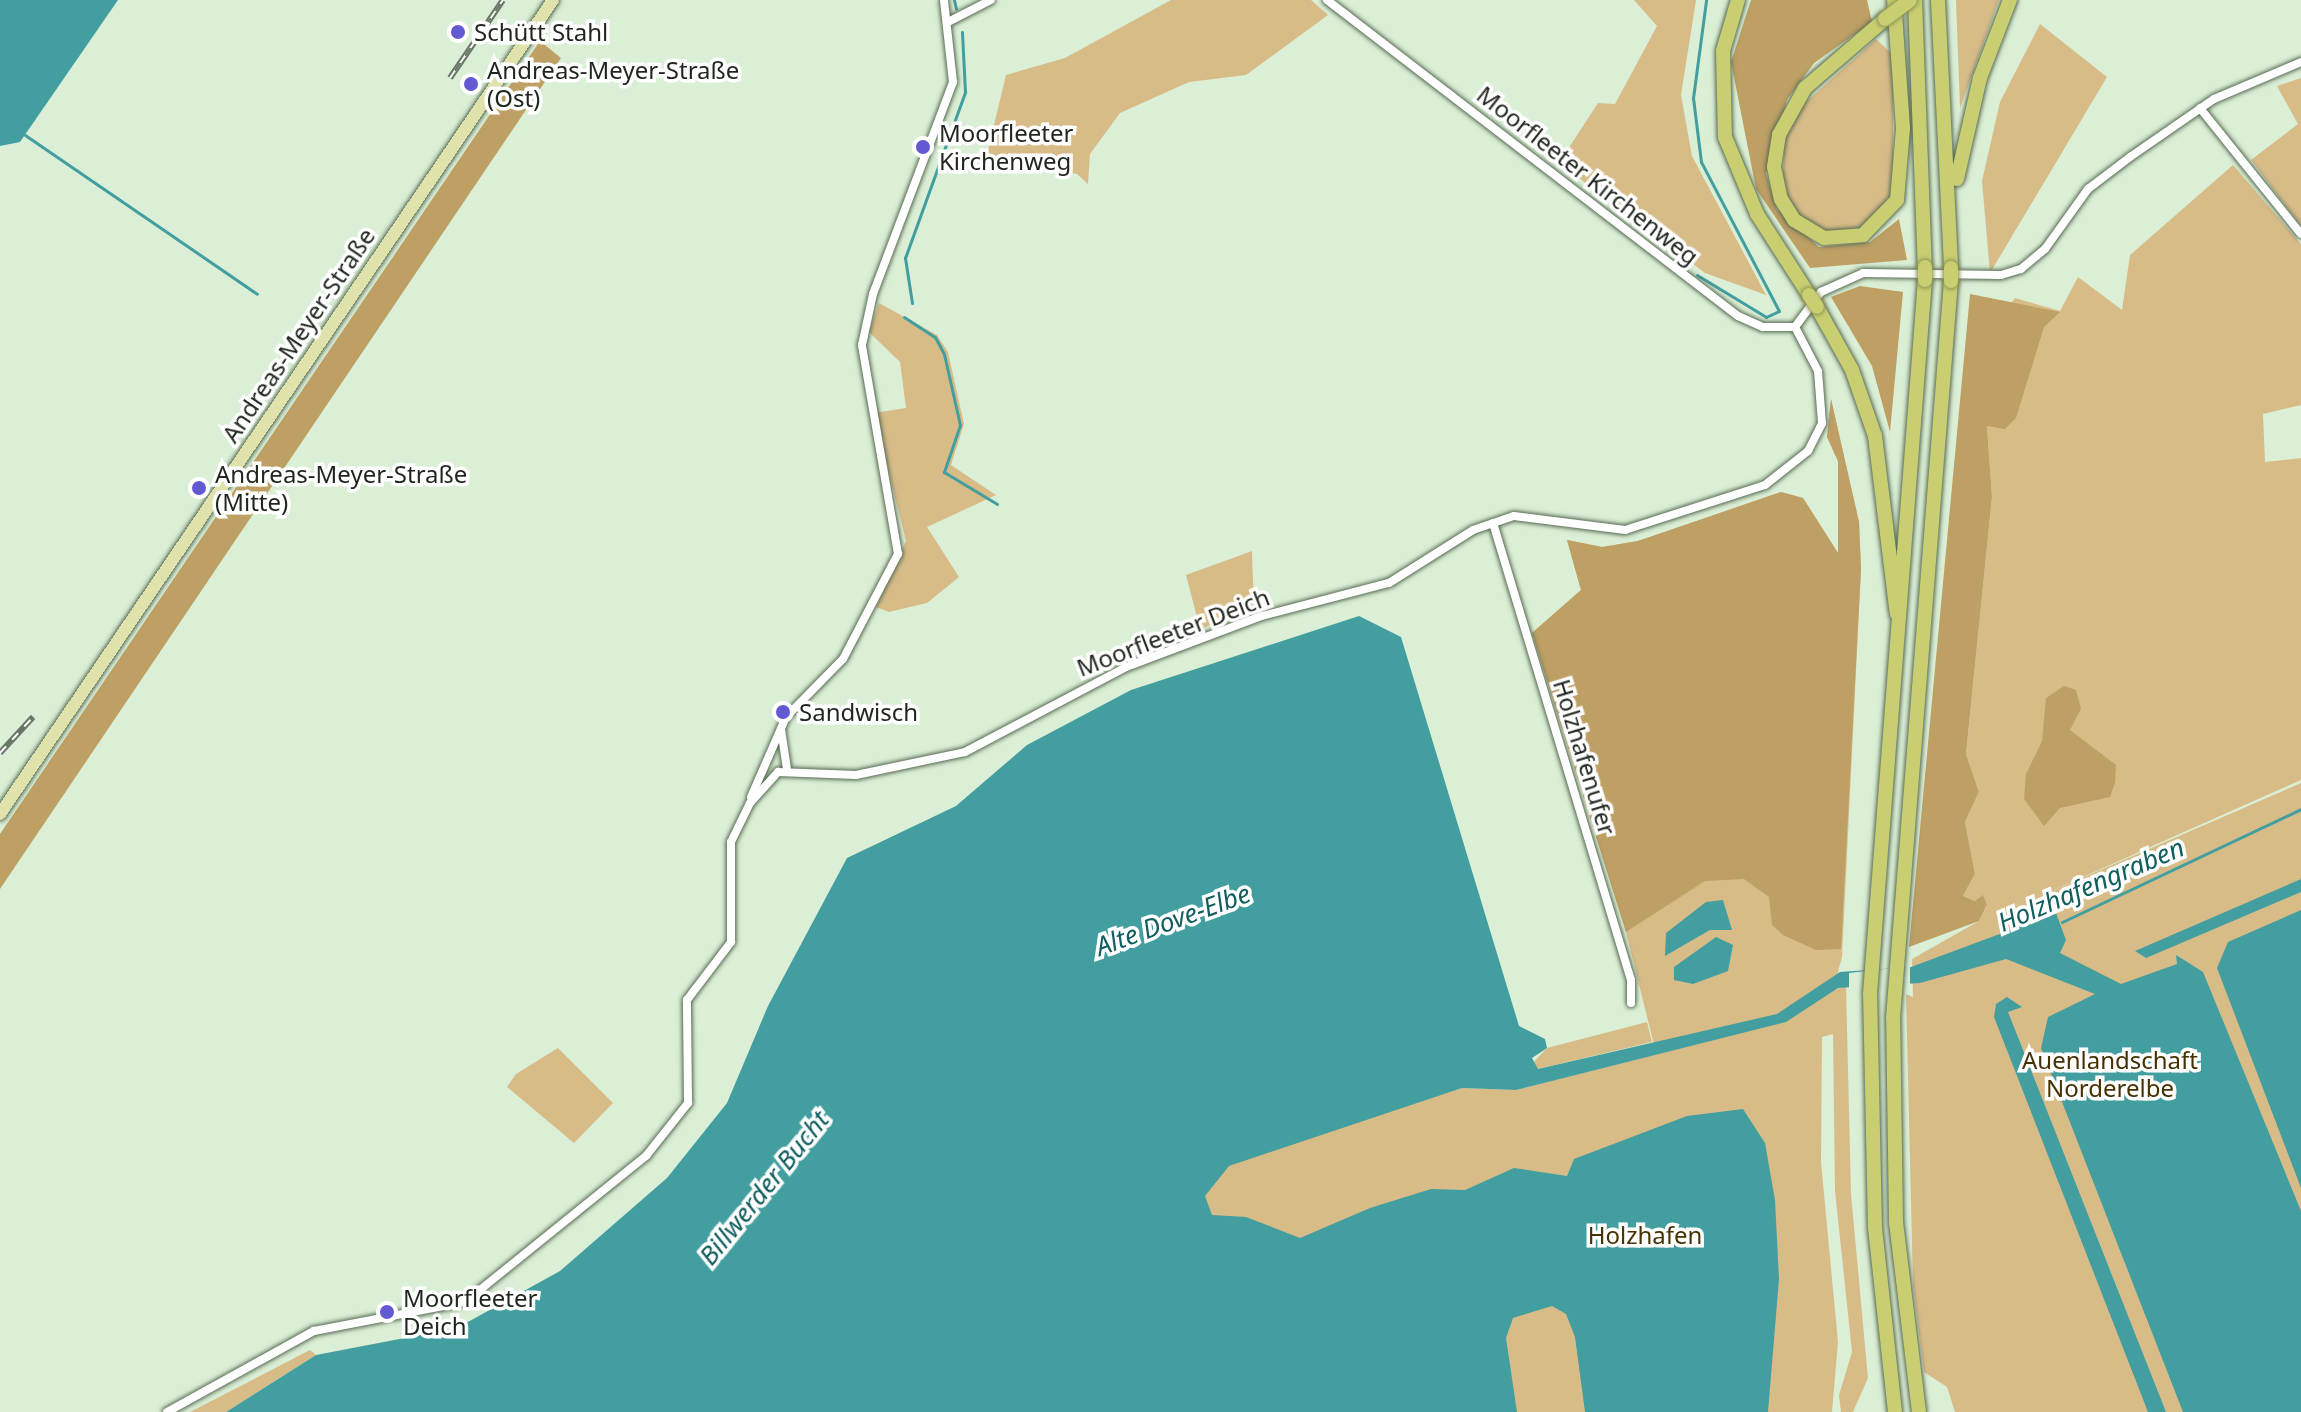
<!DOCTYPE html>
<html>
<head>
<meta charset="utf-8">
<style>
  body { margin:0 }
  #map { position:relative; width:2301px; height:1412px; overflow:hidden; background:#daefd5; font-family:"Noto Sans",sans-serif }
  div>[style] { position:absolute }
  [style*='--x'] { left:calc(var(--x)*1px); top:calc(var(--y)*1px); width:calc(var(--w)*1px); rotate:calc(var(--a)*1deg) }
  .green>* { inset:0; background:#d8bc88 }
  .forest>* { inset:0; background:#be9f64 }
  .water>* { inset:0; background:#439ea0 }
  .pier>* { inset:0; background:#daefd5 }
  .stream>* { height:3px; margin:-1.5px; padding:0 1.5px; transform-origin:1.5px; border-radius:1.5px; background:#439ea0 }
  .roads { filter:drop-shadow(0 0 2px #586a54) drop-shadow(0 0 2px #586a54) }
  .minor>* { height:8px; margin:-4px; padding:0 4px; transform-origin:4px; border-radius:4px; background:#fff }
  .primary>* { height:12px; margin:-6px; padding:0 6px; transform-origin:6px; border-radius:6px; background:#dfe2aa }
  .motorway>* { height:14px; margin:-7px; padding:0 7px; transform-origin:7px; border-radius:7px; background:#c9ce71 }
  .rail>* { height:6px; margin-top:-3px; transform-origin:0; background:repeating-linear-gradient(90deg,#fff 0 9px,#697666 0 18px); box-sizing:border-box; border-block:2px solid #697666 }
  .bridges { filter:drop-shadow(0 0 2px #8d9354) drop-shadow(0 0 2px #8d9354) }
  .motorway-bridge>* { height:14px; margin:-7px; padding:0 7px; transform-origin:7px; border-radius:7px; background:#c9ce71 }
  .dots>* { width:22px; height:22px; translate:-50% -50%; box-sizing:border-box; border:4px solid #fff; border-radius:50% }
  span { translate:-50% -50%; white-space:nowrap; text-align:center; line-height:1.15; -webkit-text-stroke:7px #fff; paint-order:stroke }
  .poi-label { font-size:24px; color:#1e261d }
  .left { translate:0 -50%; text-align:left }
  .street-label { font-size:24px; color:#1e261d }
  .park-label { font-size:24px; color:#463100 }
  .water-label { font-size:26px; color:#115e5f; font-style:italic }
</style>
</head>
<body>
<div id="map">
  <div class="green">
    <div style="clip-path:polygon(1171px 0,1311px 0,1328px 15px,1246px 75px,1189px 82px,1120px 113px,1090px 154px,1088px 184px,1077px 174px,986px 158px,1006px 75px,1065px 58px)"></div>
    <div style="clip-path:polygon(1634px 0,1696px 0,1681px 95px,1692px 156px,1766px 295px,1705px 273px,1559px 163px,1598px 103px,1615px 104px,1657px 26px)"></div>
    <div style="clip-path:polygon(1956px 0,1999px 0,1960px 108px)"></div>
    <div style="clip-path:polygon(2040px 24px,2107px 77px,1990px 273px,1982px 181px,2000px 102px)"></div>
    <div style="clip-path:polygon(1876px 39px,1893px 55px,1893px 190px,1872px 222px,1853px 233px,1820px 232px,1794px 211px,1783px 186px,1784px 142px,1796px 111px)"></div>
    <div style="clip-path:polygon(2301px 78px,2301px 226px,2251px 160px,2298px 124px,2277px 86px)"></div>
    <div style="clip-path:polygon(2233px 165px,2301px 244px,2301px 405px,2263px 414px,2265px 462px,2301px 458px,2301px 780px,2038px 897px,2301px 783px,2301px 1412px,1955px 1412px,1947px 1387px,1924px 1372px,1913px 1285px,1906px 994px,1913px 997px,1912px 959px,1979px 921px,1987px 906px,1963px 896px,1975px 874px,1965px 822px,1979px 792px,1966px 754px,1992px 497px,1987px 426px,1994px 326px,2015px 298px,2060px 311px,2078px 277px,2122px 310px,2130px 255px)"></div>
    <div style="clip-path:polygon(879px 303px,937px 335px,948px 352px,964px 424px,951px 465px,996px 495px,927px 527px,959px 577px,927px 603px,889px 612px,876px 607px,906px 541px,874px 413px,906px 408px,900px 362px,869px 332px)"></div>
    <div style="clip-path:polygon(1831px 399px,1859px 522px,1861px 569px,1842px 957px,1833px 990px,1846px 986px,1851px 1194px,1868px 1378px,1853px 1412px,1841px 1412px,1839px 1395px,1852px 1352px,1835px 1191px,1833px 1034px,1822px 1037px,1821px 1162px,1838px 1342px,1832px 1412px,657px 1412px,1190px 1170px,1462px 1088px,1516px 1090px,1656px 1053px,1626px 932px,1532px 633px,1581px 590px,1567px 540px,1602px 547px,1638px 541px,1781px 492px,1803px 498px,1838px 553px,1838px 461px,1827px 437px)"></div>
    <div style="clip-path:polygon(1252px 551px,1254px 609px,1200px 629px,1186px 575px)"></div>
    <div style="clip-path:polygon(1647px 1022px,1652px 1042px,1538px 1069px,1532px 1064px,1547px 1048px)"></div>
    <div style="clip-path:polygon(558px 1048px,613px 1103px,574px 1143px,507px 1087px,516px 1074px)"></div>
    <div style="clip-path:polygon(310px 1350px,316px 1355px,226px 1412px,190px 1412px)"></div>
  </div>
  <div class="forest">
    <div style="clip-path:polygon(1751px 0,1867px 0,1872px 22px,1814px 63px,1787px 100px,1766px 173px,1777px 209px,1819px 247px,1870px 242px,1899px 219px,1907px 260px,1810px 268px,1756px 189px,1731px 62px)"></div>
    <div style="clip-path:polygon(540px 41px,561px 58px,0 889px,0 834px)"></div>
    <div style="clip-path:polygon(1860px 286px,1903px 292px,1890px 432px,1872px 366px,1831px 297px)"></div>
    <div style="clip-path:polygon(1970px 294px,2060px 312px,2044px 327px,2016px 418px,2005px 429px,1987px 426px,1992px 497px,1966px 754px,1979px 792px,1965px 822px,1975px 874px,1963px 896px,1975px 901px,1983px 895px,1987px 905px,1979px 921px,1909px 947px)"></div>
    <div style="clip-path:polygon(1831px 399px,1859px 522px,1861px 569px,1841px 949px,1816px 950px,1783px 935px,1772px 925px,1769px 897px,1744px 879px,1705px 881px,1626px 932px,1532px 633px,1581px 590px,1567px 540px,1602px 547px,1638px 541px,1781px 492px,1803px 498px,1838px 553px,1838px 461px,1827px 437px)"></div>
    <div style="clip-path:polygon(2064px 686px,2076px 690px,2081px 709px,2070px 730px,2116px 765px,2115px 783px,2110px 797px,2060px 808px,2044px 826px,2024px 799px,2026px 774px,2042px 741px,2046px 698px)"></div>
  </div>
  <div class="water">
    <div style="clip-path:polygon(0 0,118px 0,20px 142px,0 146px)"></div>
    <div style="clip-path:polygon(1359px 616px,1401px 637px,1519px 1026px,1545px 1039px,1547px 1048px,1532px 1058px,1538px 1069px,1777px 1014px,1840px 972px,1911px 967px,2056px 913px,2066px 940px,2060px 953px,2121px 984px,2177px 964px,2176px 955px,2203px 972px,2301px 1211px,2301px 1412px,2183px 1412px,2041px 1048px,2048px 1017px,2095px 994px,2006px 959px,1920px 983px,1838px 988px,1786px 1022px,1516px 1090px,1462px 1088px,1229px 1166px,1205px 1196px,1212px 1215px,1246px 1217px,1300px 1238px,1370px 1208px,1431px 1189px,1465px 1190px,1514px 1168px,1567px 1176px,1574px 1159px,1687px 1116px,1743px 1109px,1765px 1143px,1775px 1200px,1779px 1279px,1768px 1412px,1585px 1412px,1575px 1337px,1566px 1314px,1552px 1306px,1513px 1318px,1506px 1338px,1517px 1412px,226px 1412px,316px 1355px,457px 1328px,560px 1271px,667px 1178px,727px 1103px,768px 1006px,847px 858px,956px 806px,1027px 745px,1131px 690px)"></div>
    <div style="clip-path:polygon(2301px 879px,2301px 892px,2146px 958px,2135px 951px)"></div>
    <div style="clip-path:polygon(1723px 900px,1732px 930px,1710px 930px,1665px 956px,1666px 933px,1706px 902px)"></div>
    <div style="clip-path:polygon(2301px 910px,2301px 1188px,2217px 968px,2228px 942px)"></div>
    <div style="clip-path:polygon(1716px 937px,1733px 945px,1728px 971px,1693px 984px,1674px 980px,1674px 967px)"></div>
    <div style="clip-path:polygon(2007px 997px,2022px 1007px,2008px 1012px,2166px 1412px,2148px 1412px,1994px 1017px,1996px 1004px)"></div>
  </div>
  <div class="pier">
    <div style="clip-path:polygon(1910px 966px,1910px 985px,1849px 990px,1849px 973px)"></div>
  </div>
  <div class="stream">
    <div style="--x:954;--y:0;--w:9;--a:77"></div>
    <div style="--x:25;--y:135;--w:281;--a:34.4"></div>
    <div style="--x:1697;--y:275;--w:81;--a:31.3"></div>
    <div style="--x:1766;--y:317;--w:14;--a:-25"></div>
    <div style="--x:1779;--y:311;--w:168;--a:-117.6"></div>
    <div style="--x:1701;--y:162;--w:64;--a:-97.1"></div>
    <div style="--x:1693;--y:98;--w:99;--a:-82.4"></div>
    <div style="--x:912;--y:303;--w:46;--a:-98.8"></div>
    <div style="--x:905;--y:258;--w:177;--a:-70.1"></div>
    <div style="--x:965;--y:92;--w:60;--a:-92.9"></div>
    <div style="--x:904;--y:317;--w:37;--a:33"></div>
    <div style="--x:935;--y:337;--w:19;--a:62"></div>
    <div style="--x:944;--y:354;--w:73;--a:77.3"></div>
    <div style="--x:960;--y:425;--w:50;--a:108.8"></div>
    <div style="--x:944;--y:472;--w:62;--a:31.1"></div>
    <div style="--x:2062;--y:922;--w:264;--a:-25.3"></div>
  </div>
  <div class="roads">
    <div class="minor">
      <div style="--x:1327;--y:0;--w:518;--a:37.56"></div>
      <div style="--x:1738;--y:316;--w:27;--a:24"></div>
      <div style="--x:1763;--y:327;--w:32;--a:0"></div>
      <div style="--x:948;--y:22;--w:48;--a:-27.1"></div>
      <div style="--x:2200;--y:108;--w:161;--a:51.3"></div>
      <div style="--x:1493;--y:523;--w:477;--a:73.2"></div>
      <div style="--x:1631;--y:980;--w:23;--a:90"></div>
      <div style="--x:781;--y:729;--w:40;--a:81.5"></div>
      <div style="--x:751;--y:797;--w:87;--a:-66.4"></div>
      <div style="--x:786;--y:717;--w:81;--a:-45.5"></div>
      <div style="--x:843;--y:659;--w:119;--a:-62.4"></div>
      <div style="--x:898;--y:554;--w:212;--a:-99.8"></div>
      <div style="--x:862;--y:345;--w:52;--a:-77.8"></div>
      <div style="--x:873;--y:294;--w:227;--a:-69.3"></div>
      <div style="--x:953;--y:82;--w:82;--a:-96.3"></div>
      <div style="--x:167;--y:1412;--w:168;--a:-28.9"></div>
      <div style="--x:314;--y:1331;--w:154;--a:-10.9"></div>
      <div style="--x:465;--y:1302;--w:233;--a:-38.9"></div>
      <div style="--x:646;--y:1156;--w:68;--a:-51.6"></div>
      <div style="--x:688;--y:1103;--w:103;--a:-90.6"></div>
      <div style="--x:687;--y:1000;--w:73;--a:-52.8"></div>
      <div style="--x:731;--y:942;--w:100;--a:-90"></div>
      <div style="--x:731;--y:842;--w:43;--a:-64"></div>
      <div style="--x:750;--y:803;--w:42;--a:-47.9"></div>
      <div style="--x:778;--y:772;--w:78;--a:2.2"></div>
      <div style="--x:856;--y:775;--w:111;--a:-11.9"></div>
      <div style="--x:965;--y:752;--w:182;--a:-27.8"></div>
      <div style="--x:1126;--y:667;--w:145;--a:-20.6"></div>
      <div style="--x:1262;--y:616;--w:131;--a:-14.6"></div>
      <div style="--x:1389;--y:583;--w:99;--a:-32.2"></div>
      <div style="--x:1473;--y:530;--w:43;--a:-18.9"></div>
      <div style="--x:1514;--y:516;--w:112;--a:7.2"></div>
      <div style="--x:1625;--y:530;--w:147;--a:-17.8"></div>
      <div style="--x:1765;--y:485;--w:55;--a:-38.3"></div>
      <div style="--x:1808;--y:451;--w:31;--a:-63"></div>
      <div style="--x:1822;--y:423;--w:52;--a:-94.4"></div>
      <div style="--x:1818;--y:371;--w:50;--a:-117.6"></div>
      <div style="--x:1795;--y:327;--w:44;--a:-53.4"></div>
      <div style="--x:1821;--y:292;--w:46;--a:-24.3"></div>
      <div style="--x:1863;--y:273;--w:138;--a:0.8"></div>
      <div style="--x:2001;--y:275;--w:21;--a:-17"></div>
      <div style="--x:2021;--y:269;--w:31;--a:-40"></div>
      <div style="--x:2045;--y:249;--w:74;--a:-54.4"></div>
      <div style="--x:2088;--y:189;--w:53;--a:-37.3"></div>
      <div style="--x:2130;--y:157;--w:102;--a:-34.6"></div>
      <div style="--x:2214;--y:99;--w:95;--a:-23"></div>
    </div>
    <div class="primary">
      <div style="--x:0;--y:814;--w:984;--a:-55.81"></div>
    </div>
    <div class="motorway">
      <div style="--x:1738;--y:0;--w:53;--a:106.4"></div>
      <div style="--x:1723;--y:51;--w:86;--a:88.7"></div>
      <div style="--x:1725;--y:137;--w:83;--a:67.4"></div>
      <div style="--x:1757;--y:214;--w:96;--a:57.3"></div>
      <div style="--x:1915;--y:0;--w:267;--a:87.9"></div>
      <div style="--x:1938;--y:0;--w:268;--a:87.2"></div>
      <div style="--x:1885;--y:19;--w:106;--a:139.2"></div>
      <div style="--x:1805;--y:88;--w:54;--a:119"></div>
      <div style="--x:1779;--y:135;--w:32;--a:99"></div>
      <div style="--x:1774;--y:167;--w:33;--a:78"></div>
      <div style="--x:1781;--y:199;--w:25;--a:58"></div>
      <div style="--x:1794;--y:220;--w:35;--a:31"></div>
      <div style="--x:1824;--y:238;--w:39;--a:-4"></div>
      <div style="--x:1863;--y:235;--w:49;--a:-45.8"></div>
      <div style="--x:1897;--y:200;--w:72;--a:-85.2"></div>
      <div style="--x:1903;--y:128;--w:128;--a:-94"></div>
      <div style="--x:1957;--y:179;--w:104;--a:-77.2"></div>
      <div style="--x:1980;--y:78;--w:84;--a:-69"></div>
      <div style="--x:1817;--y:307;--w:72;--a:60.9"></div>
      <div style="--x:1852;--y:370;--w:70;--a:70.8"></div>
      <div style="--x:1875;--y:436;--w:179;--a:83"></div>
      <div style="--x:1895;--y:1412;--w:185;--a:-96.2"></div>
      <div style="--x:1875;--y:1228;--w:234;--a:-91.2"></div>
      <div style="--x:1870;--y:994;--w:716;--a:-85.6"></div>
      <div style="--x:1919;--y:1412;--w:190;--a:-96.9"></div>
      <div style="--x:1896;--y:1223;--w:205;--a:-90.8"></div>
      <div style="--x:1893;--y:1018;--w:739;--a:-85.5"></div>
    </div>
  </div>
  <div class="rail">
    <div style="--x:450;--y:78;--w:94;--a:-55.8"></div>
    <div style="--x:0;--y:753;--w:49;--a:-47.5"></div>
  </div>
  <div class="bridges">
    <div class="motorway-bridge">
      <div style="--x:1885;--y:19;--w:31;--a:-37"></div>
      <div style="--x:1925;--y:280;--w:13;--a:-90"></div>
      <div style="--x:1951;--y:281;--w:13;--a:-90"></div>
      <div style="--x:1809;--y:295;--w:14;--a:56"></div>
    </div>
  </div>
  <div class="dots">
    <div style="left:458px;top:32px;background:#6359d2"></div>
    <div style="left:471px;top:84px;background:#6359d2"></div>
    <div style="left:923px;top:147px;background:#6359d2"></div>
    <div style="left:199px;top:488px;background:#6359d2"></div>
    <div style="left:783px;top:712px;background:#6359d2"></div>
    <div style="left:387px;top:1312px;background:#6359d2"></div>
  </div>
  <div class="poi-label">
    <span class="left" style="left:474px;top:32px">Schütt Stahl</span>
    <span class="left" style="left:487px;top:84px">Andreas-Meyer-Straße<br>(Ost)</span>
    <span class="left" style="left:939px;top:147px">Moorfleeter<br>Kirchenweg</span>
    <span class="left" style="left:215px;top:488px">Andreas-Meyer-Straße<br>(Mitte)</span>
    <span class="left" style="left:799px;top:712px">Sandwisch</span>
    <span class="left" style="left:403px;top:1312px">Moorfleeter<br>Deich</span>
  </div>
  <div class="street-label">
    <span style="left:1588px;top:175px;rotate:38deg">Moorfleeter Kirchenweg</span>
    <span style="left:298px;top:335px;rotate:-56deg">Andreas-Meyer-Straße</span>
    <span style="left:1173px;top:632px;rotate:-21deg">Moorfleeter Deich</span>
    <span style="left:1585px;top:757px;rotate:73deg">Holzhafenufer</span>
  </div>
  <div class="park-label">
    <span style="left:2110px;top:1074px">Auenlandschaft<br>Norderelbe</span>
    <span style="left:1645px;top:1235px">Holzhafen</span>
  </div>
  <div class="water-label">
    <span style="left:2091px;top:885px;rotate:-23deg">Holzhafengraben</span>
    <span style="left:1173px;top:920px;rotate:-20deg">Alte Dove-Elbe</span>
    <span style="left:764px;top:1188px;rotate:-51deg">Billwerder Bucht</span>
  </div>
</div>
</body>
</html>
